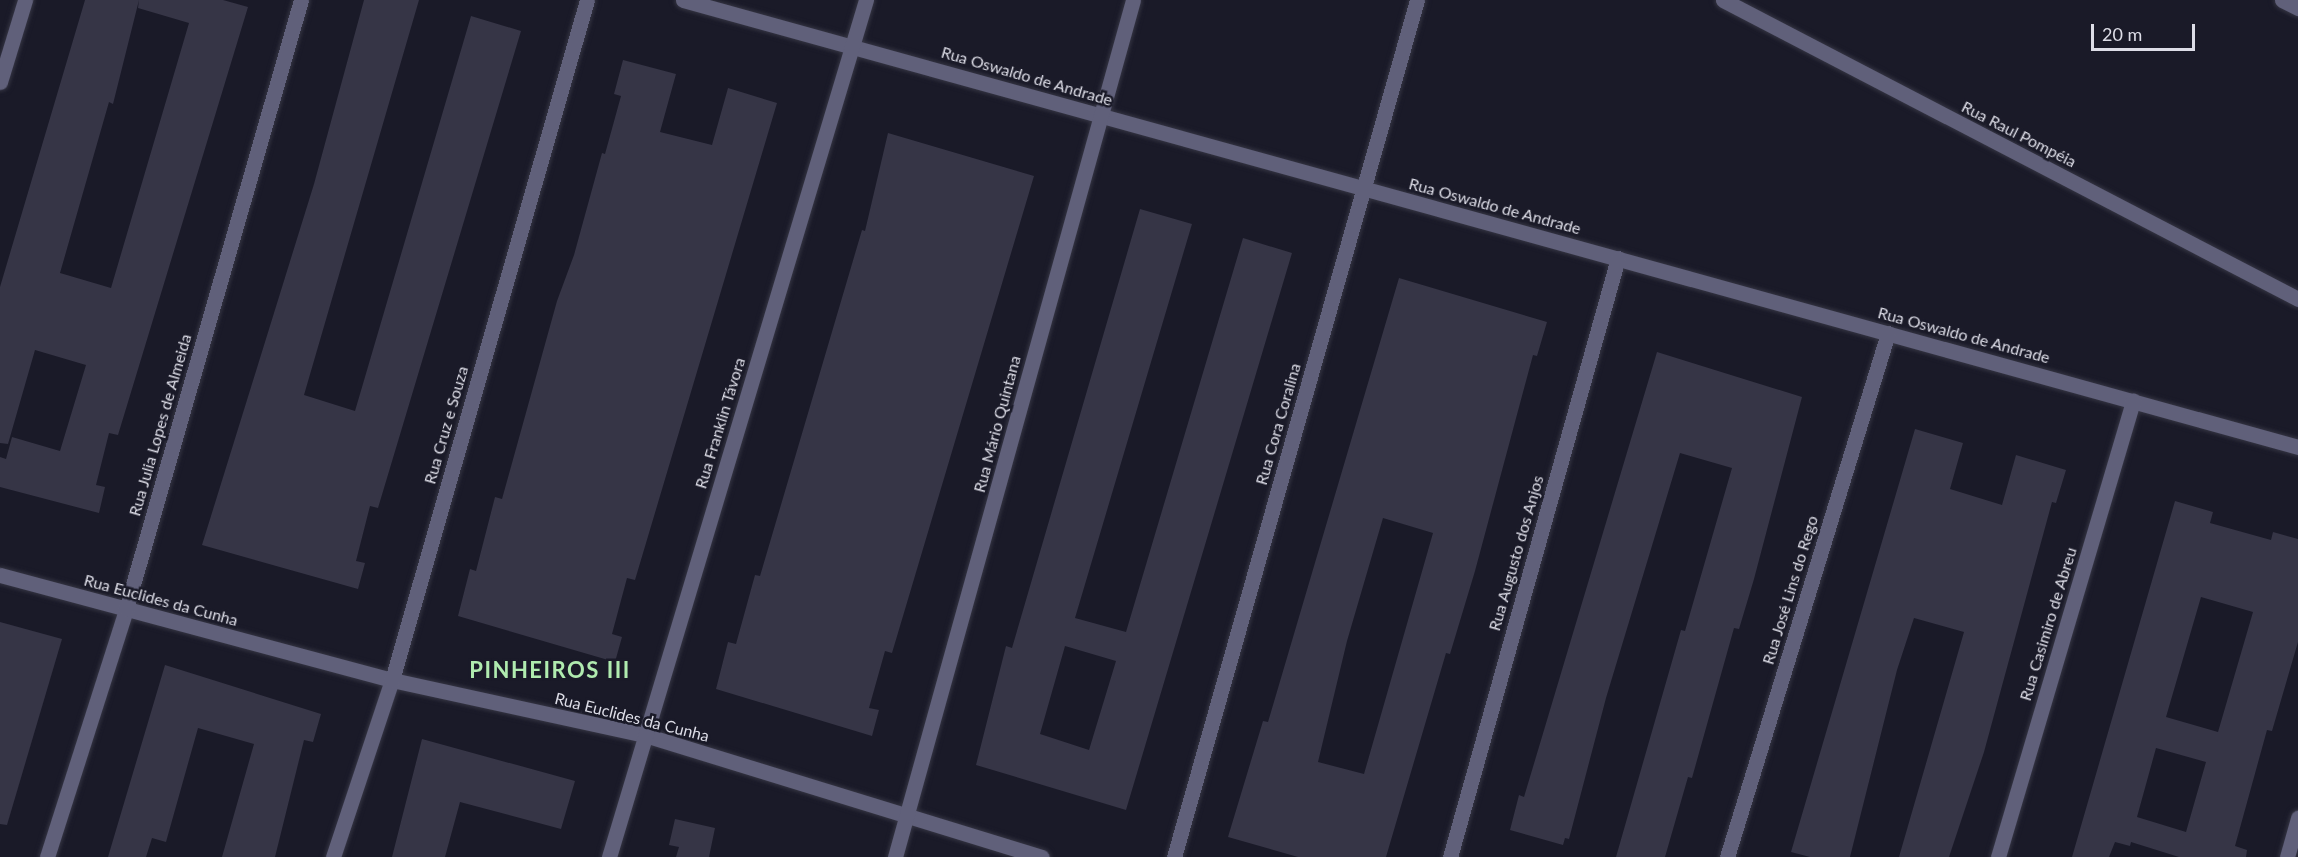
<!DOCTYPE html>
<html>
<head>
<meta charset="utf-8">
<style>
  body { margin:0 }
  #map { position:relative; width:2298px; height:857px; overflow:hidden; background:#1a1a28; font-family:Lato,sans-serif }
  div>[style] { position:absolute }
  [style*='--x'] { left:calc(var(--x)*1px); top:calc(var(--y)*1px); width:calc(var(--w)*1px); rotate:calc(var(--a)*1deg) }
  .building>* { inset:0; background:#363546 }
  .roads { filter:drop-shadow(0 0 2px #353543) drop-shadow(0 0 2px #353543) }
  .minor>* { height:15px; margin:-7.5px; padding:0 7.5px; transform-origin:7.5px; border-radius:7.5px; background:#60607a }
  span { translate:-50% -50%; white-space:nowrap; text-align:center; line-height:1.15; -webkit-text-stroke:5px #1a1a28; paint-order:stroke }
  .street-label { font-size:16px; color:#dddde7 }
  .district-label { font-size:22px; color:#b0ebaf; font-weight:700; letter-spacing:1.5px }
  .scale { position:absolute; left:2091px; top:24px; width:104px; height:27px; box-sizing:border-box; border:3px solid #dddde7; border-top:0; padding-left:8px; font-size:18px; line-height:21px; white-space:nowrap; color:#dddde7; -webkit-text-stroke:4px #1a1a28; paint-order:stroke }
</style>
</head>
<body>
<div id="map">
  <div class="building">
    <div style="clip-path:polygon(85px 0,139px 0,113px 104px,109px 102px,60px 273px,111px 288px,189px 23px,138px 8px,139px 0,223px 0,248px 7px,118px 435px,109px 433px,96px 485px,105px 487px,99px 513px,0 487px,0 457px,6px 459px,12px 437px,60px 451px,86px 365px,35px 350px,8px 444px,0 443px,0 287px)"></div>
    <div style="clip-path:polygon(364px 0,419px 0,304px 395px,355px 411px,471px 16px,521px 31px,378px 508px,370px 506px,356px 561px,365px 563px,358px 589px,202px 545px,314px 184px)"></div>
    <div style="clip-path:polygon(623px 60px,676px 74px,660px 132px,712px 145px,728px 88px,777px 103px,635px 580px,627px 578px,612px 634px,622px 637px,615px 662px,458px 616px,470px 569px,476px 571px,495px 497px,502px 499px,557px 301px,574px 255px,602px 153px,605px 154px,621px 96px,614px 94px)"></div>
    <div style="clip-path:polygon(888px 133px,1034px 176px,892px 653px,885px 651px,869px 708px,879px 710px,872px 736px,716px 689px,728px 642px,736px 644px,755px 575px,760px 576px,862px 230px,865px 231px)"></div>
    <div style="clip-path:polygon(evenodd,1140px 209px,1192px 224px,1075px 618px,1126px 632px,1243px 238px,1292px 253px,1126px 810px,976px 765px,1006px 646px,1012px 648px,1140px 209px,1065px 646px,1116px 661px,1089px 750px,1040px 734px,1065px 646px)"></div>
    <div style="clip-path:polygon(evenodd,1399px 278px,1547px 322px,1537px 356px,1533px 355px,1475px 571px,1450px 654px,1446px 653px,1386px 857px,1298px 857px,1228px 837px,1263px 721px,1268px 722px,1399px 278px,1383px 518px,1433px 533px,1364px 774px,1318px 762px,1347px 641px,1383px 518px)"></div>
    <div style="clip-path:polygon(1657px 352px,1802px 397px,1754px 579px,1739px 629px,1734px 628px,1692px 778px,1688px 777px,1665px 857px,1616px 857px,1681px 630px,1685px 631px,1732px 468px,1680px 453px,1606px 698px,1569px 839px,1565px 838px,1563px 845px,1510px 830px,1519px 795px,1524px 797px)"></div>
    <div style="clip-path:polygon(1915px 429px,1963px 443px,1950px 489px,2002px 505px,2016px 455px,2066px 470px,2056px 503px,2052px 502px,1984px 752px,1949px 857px,1899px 857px,1964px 632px,1914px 618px,1897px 670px,1850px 857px,1810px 857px,1791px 852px)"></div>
    <div style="clip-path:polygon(evenodd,2175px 501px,2213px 512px,2210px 523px,2271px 540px,2273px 532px,2298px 539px,2298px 642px,2272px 731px,2267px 730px,2235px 846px,2247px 850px,2246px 857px,2179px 857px,2131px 842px,2130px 846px,2115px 842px,2109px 857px,2072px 857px,2175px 501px,2201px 597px,2253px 612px,2218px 732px,2166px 717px,2201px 597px,2175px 501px,2156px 748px,2206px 762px,2186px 832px,2137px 817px,2156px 748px)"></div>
    <div style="clip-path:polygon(0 622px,62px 639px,7px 825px,0 824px)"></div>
    <div style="clip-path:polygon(165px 665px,321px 714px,313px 742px,304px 740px,275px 857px,222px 857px,254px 744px,198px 728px,166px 842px,152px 838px,146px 857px,108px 857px)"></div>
    <div style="clip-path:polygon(422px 739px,575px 781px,561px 829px,460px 802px,445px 857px,392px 857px)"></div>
    <div style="clip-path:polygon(675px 819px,715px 828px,709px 857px,676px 857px,679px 847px,669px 845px)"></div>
  </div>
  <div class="roads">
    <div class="minor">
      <div style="--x:683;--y:0;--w:1676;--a:15.47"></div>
      <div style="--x:1723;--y:0;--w:648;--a:27.47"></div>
      <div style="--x:2282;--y:0;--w:18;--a:27"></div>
      <div style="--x:0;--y:82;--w:86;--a:-73"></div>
      <div style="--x:0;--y:575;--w:406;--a:15"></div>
      <div style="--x:392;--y:680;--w:259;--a:12.3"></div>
      <div style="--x:645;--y:735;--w:415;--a:17.1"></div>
      <div style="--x:47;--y:857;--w:260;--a:-72.3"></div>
      <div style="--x:126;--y:609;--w:634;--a:-73.97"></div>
      <div style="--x:333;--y:857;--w:187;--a:-71.6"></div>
      <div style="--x:392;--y:680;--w:707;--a:-74"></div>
      <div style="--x:609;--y:857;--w:895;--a:-73.31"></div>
      <div style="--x:895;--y:857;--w:889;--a:-74.48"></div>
      <div style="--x:1174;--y:857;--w:891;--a:-74.17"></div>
      <div style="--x:1450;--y:857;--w:622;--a:-74.33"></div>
      <div style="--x:1727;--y:857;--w:548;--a:-72.92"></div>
      <div style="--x:1998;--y:857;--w:476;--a:-73.5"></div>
      <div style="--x:2287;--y:857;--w:41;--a:-74.2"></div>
    </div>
  </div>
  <div class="street-label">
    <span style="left:1027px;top:76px;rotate:16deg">Rua Oswaldo de Andrade</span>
    <span style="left:2019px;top:134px;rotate:27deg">Rua Raul Pompéia</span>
    <span style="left:1495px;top:206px;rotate:15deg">Rua Oswaldo de Andrade</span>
    <span style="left:1964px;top:335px;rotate:15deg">Rua Oswaldo de Andrade</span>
    <span style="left:720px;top:423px;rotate:-73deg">Rua Franklin Távora</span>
    <span style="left:997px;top:424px;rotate:-75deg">Rua Mário Quintana</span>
    <span style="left:1278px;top:424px;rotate:-74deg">Rua Cora Coralina</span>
    <span style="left:160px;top:425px;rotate:-74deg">Rua Julia Lopes de Almeida</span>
    <span style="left:446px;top:425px;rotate:-74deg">Rua Cruz e Souza</span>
    <span style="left:1516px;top:553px;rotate:-74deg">Rua Augusto dos Anjos</span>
    <span style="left:1790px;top:590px;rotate:-73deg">Rua José Lins do Rego</span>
    <span style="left:161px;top:600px;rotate:15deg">Rua Euclides da Cunha</span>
    <span style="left:2048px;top:624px;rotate:-73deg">Rua Casimiro de Abreu</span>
    <span style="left:632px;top:717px;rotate:14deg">Rua Euclides da Cunha</span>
  </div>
  <div class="district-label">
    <span style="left:550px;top:670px">PINHEIROS III</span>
  </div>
  <div class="scale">20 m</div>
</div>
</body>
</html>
